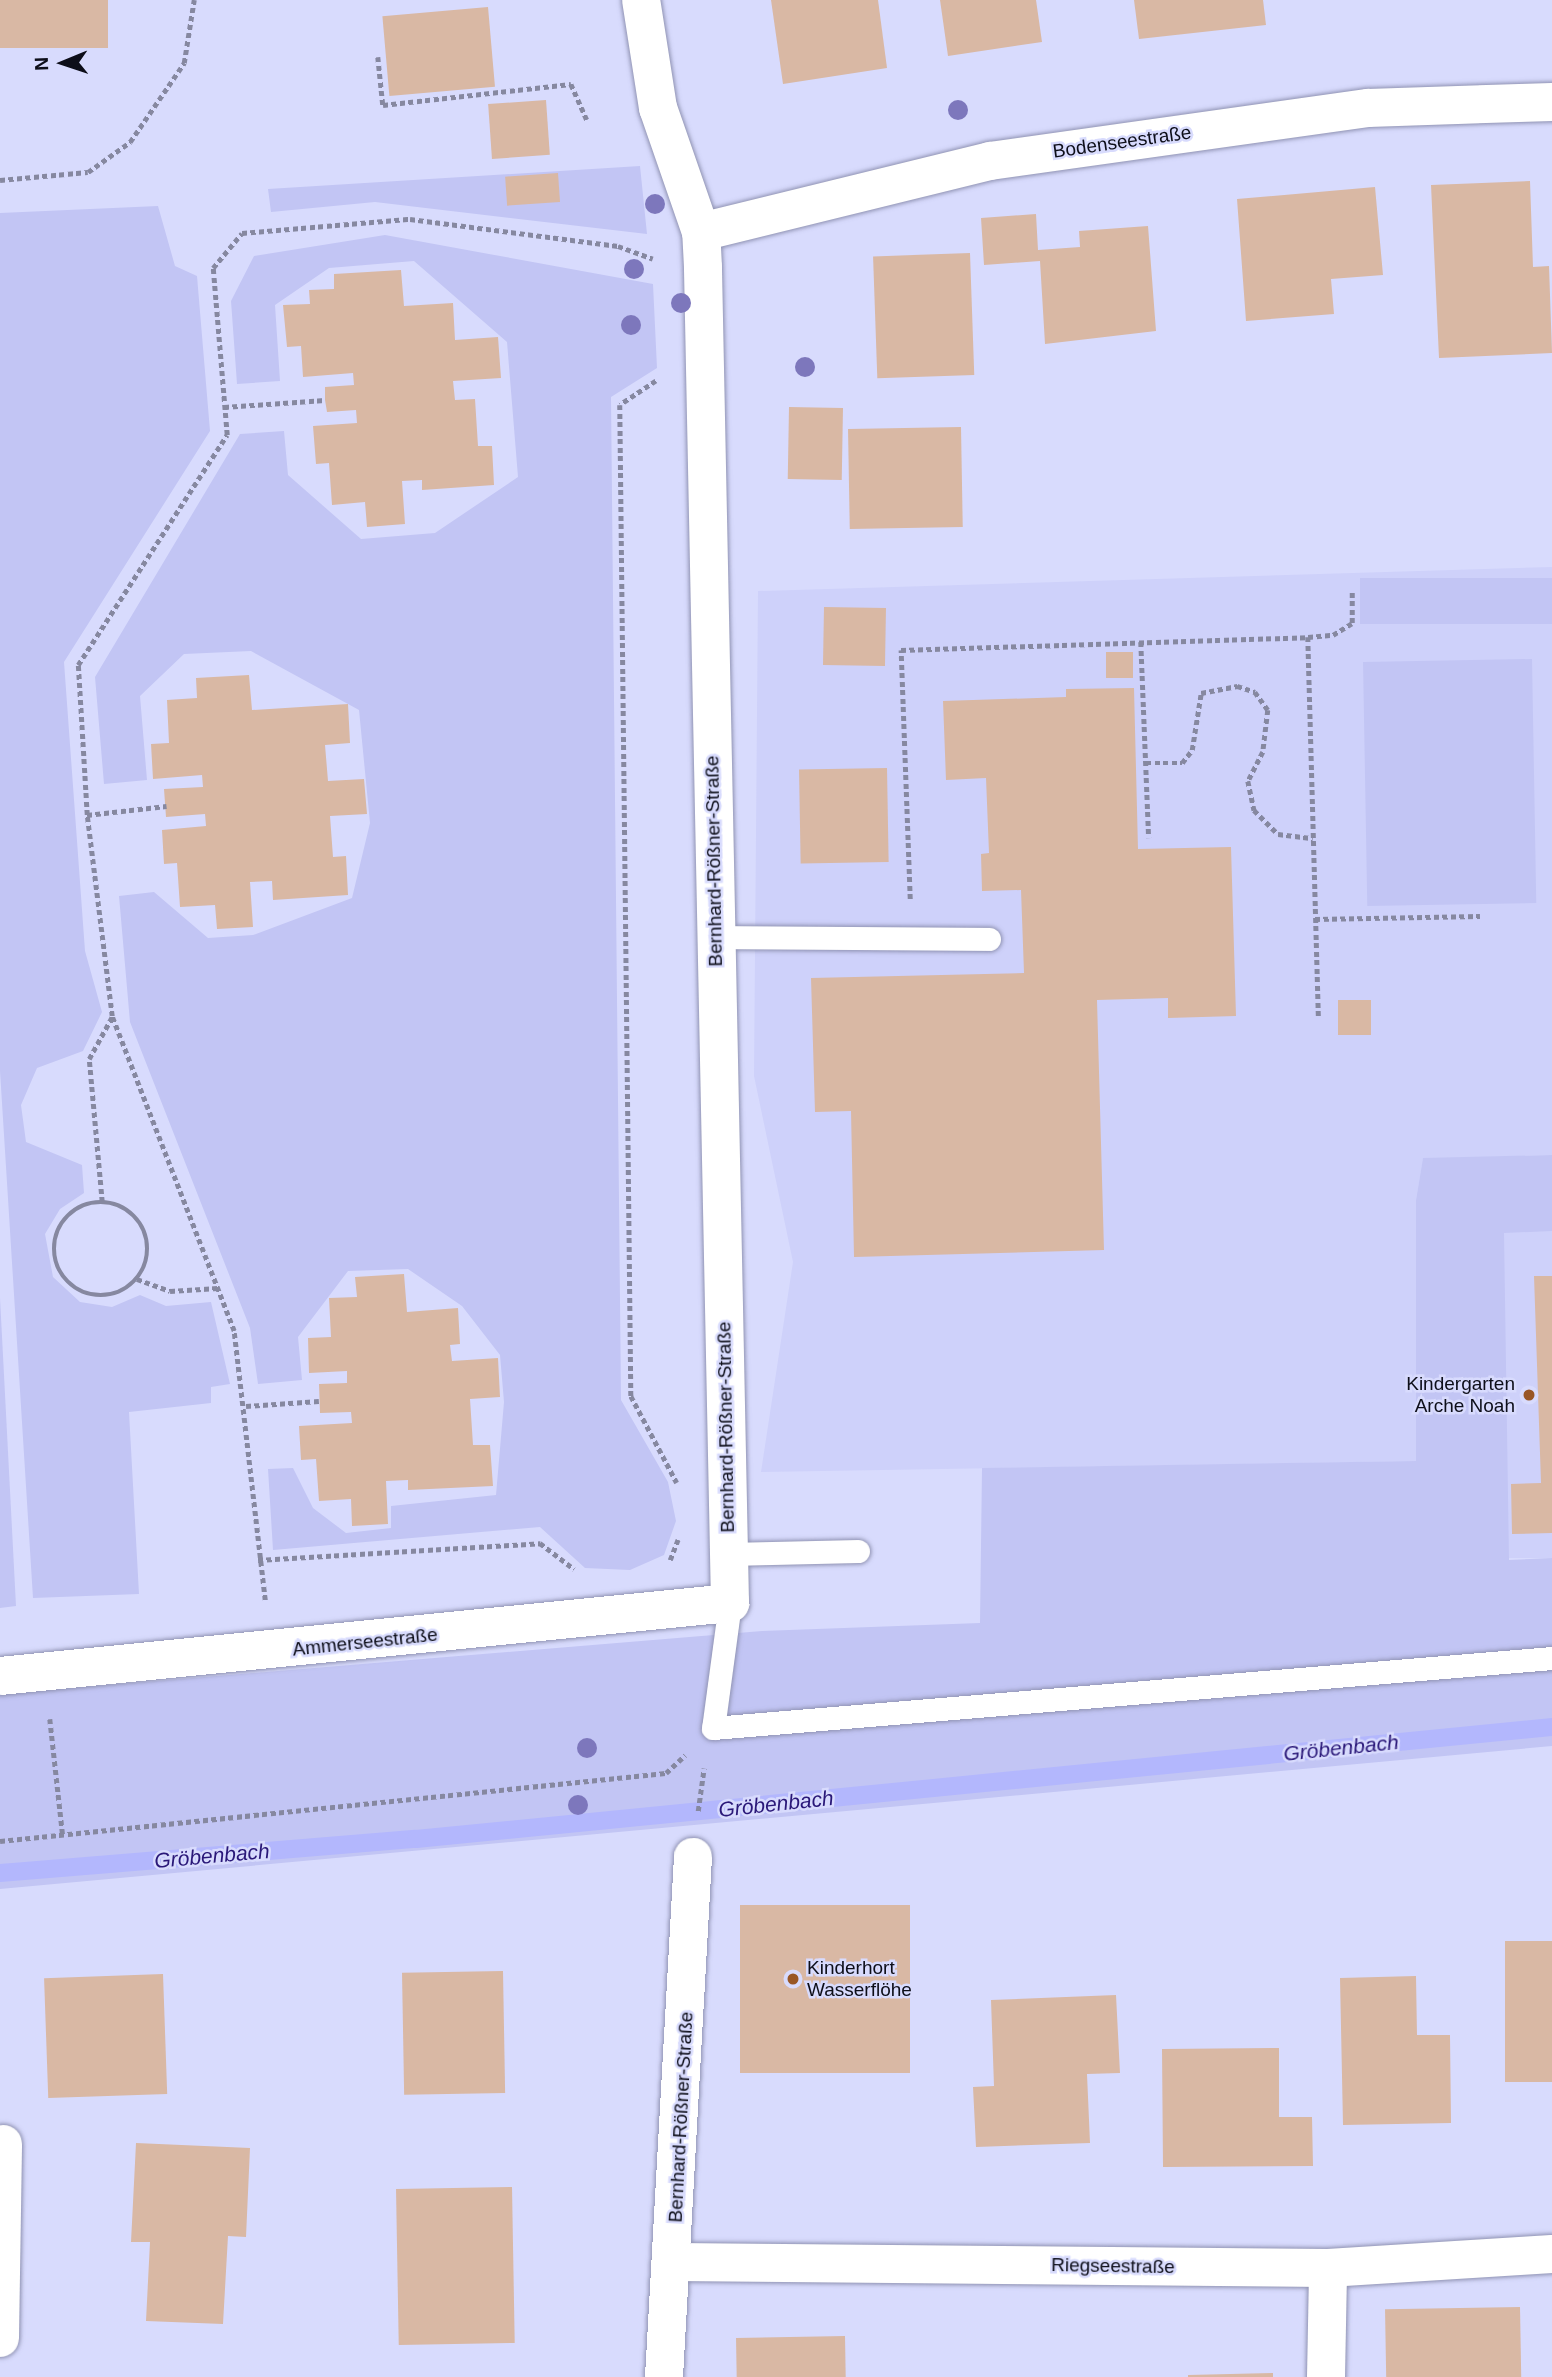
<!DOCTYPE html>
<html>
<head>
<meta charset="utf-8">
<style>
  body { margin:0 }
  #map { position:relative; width:1552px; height:2377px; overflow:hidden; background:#d8dbfd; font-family:Arial,sans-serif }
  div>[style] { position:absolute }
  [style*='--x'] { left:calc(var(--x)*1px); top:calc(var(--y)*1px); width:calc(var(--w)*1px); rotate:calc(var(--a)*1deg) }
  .built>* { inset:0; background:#ced1fa; transform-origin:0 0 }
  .green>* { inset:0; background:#c2c5f4; transform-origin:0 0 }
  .stream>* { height:18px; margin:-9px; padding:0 9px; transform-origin:9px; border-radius:9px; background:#b3b7fd }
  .building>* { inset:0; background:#d9b8a4; transform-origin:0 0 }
  .path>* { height:4.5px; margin-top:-2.25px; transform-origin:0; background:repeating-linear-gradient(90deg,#8688a0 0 5px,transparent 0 8.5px) }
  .path>.ring { margin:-2.25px; padding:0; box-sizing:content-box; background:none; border:4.5px solid #8688a0; border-radius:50% }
  .roads { filter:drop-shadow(0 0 2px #9093b3) drop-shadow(0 0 2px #9093b3) }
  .service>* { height:23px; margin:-11.5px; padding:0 11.5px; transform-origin:11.5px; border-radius:11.5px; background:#fff }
  .minor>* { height:38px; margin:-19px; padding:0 19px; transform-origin:19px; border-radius:19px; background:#fff }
  .trees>* { width:20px; height:20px; margin:-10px; border-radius:50%; background:#7d77bc }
  .dots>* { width:19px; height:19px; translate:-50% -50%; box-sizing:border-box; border:4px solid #d8dbfd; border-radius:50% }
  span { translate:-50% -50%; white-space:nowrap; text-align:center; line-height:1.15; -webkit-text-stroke:5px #d8dbfd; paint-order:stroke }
  .street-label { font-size:19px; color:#0d0e19 }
  .poi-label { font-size:19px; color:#0d0e19 }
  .right { translate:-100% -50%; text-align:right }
  .left { translate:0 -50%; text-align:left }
  .water-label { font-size:21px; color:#2a1879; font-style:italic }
  .north { position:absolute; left:28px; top:28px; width:70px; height:70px; -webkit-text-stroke:5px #d8dbfd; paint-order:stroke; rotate:268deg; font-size:19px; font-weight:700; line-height:28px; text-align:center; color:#0d0e19 }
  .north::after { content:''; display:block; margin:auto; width:24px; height:32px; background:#0d0e19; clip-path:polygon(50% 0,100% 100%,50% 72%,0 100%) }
</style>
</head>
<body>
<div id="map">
  <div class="built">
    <div style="clip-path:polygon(1552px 567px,1552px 1155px,1423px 1159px,1416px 1200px,1417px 1461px,761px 1472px,793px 1262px,754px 1076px,758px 591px)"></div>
    <div style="left:1552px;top:1231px;width:327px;height:48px;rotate:90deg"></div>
  </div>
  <div class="green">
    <div style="clip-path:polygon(640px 166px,647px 234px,375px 202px,271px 212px,268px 189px)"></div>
    <div style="clip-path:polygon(158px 206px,175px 266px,197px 276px,210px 431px,64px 662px,85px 951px,102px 1012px,83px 1051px,37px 1068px,21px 1105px,26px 1142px,82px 1165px,84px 1193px,60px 1209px,45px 1234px,53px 1277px,80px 1302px,112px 1307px,140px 1295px,166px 1306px,211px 1302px,230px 1384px,211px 1387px,211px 1403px,129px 1412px,139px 1594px,33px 1598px,0 1071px,0 213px)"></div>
    <div style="clip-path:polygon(385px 235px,653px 284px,657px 368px,611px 397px,621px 1400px,668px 1482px,676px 1521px,664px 1555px,630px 1570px,585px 1568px,540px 1527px,273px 1550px,268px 1469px,293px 1468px,313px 1508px,346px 1533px,391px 1528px,391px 1506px,496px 1495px,504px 1402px,500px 1355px,462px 1306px,408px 1269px,348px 1271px,298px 1337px,302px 1380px,258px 1384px,250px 1328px,130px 1022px,119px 896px,154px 892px,208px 938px,253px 935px,352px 898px,370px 823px,359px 710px,251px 651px,184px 654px,140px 696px,147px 780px,104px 784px,95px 677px,240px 434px,284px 431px,288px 475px,361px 539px,435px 533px,518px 477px,507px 342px,414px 261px,329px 268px,275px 305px,280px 381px,237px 384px,231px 301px,254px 256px)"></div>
    <div style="left:1552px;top:578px;width:46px;height:192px;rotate:90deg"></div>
    <div style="left:1532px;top:659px;width:244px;height:169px;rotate:89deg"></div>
    <div style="clip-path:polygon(1552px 1155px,1552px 1231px,1504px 1233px,1509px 1560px,1552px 1558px,1552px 1746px,0 1889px,0 1694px,762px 1631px,980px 1623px,982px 1468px,1416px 1461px,1416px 1200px,1423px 1158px)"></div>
    <div style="clip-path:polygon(0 1298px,16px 1606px,0 1608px)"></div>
  </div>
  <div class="stream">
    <div style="--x:0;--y:1873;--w:417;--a:-4.7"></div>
    <div style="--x:416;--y:1839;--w:1142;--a:-5.63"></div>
  </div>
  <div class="building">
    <div style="left:0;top:0;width:108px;height:48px"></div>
    <div style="clip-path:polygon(771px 0,878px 0,887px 68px,783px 84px)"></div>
    <div style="clip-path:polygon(940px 0,1036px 0,1042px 42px,948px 56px)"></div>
    <div style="clip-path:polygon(1134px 0,1263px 0,1266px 25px,1139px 39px)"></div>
    <div style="left:488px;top:7px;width:80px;height:106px;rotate:85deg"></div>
    <div style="left:546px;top:100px;width:55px;height:58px;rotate:86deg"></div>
    <div style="left:558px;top:173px;width:29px;height:53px;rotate:86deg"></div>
    <div style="clip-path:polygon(1530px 181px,1533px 267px,1549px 266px,1552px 353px,1439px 358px,1431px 185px)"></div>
    <div style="clip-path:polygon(1375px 187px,1383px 275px,1331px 279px,1334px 314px,1246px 321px,1237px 199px)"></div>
    <div style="clip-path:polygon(1036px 214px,1038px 250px,1080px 247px,1079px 231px,1148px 226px,1156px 331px,1045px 344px,1040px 261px,984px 265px,981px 218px)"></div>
    <div style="left:970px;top:253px;width:122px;height:97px;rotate:88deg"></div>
    <div style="clip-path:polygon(401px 270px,404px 306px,453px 303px,455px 340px,498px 337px,501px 378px,453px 381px,455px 400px,475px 399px,478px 446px,492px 446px,494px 485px,422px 490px,422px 480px,402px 481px,405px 524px,367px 527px,365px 502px,332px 505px,329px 463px,316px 464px,313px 426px,357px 423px,356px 410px,327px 412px,325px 400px,325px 387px,354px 385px,353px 373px,303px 377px,301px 346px,287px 347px,283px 305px,310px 304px,309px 290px,334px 289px,334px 274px)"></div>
    <div style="left:789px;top:407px;width:54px;height:72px;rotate:1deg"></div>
    <div style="left:961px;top:427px;width:100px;height:113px;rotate:89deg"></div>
    <div style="left:824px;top:607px;width:62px;height:58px;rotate:1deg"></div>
    <div style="left:1133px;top:652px;width:26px;height:27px;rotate:90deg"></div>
    <div style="clip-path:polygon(249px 675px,252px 710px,348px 704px,350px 743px,325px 745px,328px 781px,364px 779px,367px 814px,330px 816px,333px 857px,346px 856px,348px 895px,273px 900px,272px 881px,250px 882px,253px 927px,217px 929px,215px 905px,180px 907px,177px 863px,164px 864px,162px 830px,206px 826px,205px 814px,166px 817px,164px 789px,203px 787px,202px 775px,153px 779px,151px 744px,169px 743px,167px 700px,197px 698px,196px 678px)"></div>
    <div style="clip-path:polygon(1134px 688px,1138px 849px,1231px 847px,1236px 1016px,1168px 1018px,1168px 998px,1097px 1000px,1104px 1250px,854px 1257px,851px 1111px,815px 1112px,811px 978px,1024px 973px,1021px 890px,982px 891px,981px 854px,989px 853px,986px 778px,946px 780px,943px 701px,1066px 697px,1066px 689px)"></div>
    <div style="left:887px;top:768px;width:94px;height:88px;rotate:89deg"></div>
    <div style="left:1338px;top:1000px;width:33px;height:35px"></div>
    <div style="clip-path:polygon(404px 1274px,407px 1312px,458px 1308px,460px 1344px,450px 1345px,452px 1361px,498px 1358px,500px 1397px,470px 1399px,473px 1445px,490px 1445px,493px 1486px,408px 1490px,408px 1480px,386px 1481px,388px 1524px,352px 1526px,351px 1499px,319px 1501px,316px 1459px,301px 1460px,299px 1426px,352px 1423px,351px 1412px,320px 1413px,319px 1384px,347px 1383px,347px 1371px,309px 1373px,308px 1338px,331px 1337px,329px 1298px,357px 1297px,355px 1277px)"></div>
    <div style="clip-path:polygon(1534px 1276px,1552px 1276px,1552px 1533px,1512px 1534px,1511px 1484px,1541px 1483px)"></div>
    <div style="left:910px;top:1905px;width:168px;height:170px;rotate:90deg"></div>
    <div style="left:1552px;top:1941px;width:141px;height:47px;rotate:90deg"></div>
    <div style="left:503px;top:1971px;width:122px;height:101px;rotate:89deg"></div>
    <div style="left:163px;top:1974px;width:120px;height:119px;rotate:88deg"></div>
    <div style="clip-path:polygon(1416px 1976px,1417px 2035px,1450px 2035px,1451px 2123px,1343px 2125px,1340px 1978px)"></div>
    <div style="clip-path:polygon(1116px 1995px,1120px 2073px,1087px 2074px,1090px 2143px,976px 2147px,973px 2087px,994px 2086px,991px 2000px)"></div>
    <div style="clip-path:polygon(1279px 2048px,1279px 2117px,1312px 2117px,1313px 2166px,1163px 2167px,1162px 2049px)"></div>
    <div style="clip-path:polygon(136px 2143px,250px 2148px,246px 2237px,228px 2236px,223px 2324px,146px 2321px,150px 2242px,131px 2242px)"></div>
    <div style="left:512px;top:2187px;width:156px;height:116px;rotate:89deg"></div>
    <div style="left:1520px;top:2307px;width:70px;height:135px;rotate:89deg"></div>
    <div style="left:845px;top:2336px;width:41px;height:109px;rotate:89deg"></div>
    <div style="clip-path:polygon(1273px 2373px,1273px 2377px,1188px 2377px,1188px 2375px)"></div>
  </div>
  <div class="path">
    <div style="--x:378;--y:57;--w:48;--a:84.1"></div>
    <div style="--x:383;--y:105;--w:189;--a:-6.4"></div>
    <div style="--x:571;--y:84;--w:39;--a:66"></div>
    <div style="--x:0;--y:180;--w:88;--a:-5.2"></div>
    <div style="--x:88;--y:172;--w:52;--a:-35.5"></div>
    <div style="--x:130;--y:142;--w:96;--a:-55.6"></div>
    <div style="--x:184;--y:63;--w:64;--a:-81"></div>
    <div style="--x:656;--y:381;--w:43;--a:146.3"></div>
    <div style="--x:620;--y:405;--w:991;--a:89.36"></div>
    <div style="--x:631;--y:1396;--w:98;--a:62.1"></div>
    <div style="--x:224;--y:407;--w:101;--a:-4"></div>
    <div style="--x:1308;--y:637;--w:25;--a:-5"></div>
    <div style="--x:1333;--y:635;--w:22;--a:-32"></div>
    <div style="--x:1352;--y:623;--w:32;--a:-90"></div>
    <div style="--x:1141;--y:642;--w:196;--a:87.7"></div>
    <div style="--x:1146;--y:763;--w:36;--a:0"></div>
    <div style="--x:1182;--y:763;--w:16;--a:-52"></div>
    <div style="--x:1192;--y:750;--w:58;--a:-81"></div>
    <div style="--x:1201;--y:693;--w:37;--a:-11"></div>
    <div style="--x:1237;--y:686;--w:19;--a:18"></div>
    <div style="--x:1255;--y:692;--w:22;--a:54"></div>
    <div style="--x:1268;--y:710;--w:42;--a:96.8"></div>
    <div style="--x:1263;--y:752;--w:33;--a:117"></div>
    <div style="--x:1248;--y:781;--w:30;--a:78"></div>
    <div style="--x:1254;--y:810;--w:34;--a:45"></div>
    <div style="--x:1278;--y:834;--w:35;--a:7"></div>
    <div style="--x:87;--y:815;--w:80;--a:-6.5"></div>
    <div style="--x:910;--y:899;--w:249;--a:-92.1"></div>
    <div style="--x:901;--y:650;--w:407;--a:-1.8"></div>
    <div style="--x:1308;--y:637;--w:382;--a:88.4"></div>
    <div style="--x:1315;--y:919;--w:165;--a:-1"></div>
    <div style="--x:102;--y:1202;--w:144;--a:-95.2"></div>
    <div style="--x:89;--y:1059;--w:48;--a:-61.3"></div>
    <div class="ring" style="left:54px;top:1202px;width:89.5px;height:89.5px"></div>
    <div style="--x:137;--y:1279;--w:35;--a:20"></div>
    <div style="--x:170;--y:1291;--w:48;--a:-3.6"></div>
    <div style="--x:246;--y:1406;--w:73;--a:-3.9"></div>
    <div style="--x:258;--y:1560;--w:283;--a:-3.4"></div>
    <div style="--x:540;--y:1543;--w:43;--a:37.4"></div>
    <div style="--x:670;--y:1560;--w:22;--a:-69"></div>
    <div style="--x:265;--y:1600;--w:271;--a:-96.6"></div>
    <div style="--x:234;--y:1331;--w:338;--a:-111.2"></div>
    <div style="--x:112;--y:1016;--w:203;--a:-97.1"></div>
    <div style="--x:87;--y:815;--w:150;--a:-93.4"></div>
    <div style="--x:78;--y:665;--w:274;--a:-57.1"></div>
    <div style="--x:227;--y:435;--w:168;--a:-94.8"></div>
    <div style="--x:213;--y:268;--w:45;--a:-50.4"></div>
    <div style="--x:242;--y:233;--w:169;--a:-4.8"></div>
    <div style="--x:410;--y:219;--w:210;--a:7.4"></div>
    <div style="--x:618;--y:246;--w:37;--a:20"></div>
    <div style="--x:50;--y:1719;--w:118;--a:83.7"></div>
    <div style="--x:698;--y:1811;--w:43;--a:-82.1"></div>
    <div style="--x:0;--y:1841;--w:669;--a:-5.83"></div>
    <div style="--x:666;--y:1773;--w:26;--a:-43"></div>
  </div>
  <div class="roads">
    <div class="service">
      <div style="--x:716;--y:937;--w:273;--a:0.4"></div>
      <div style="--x:729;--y:1554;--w:129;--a:-1.3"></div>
      <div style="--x:730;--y:1603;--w:126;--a:97.7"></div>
      <div style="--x:713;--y:1728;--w:842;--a:-4.77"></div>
    </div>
    <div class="minor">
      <div style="--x:701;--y:232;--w:298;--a:-13.8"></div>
      <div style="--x:990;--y:161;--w:382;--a:-8"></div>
      <div style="--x:1368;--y:108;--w:184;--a:-1.9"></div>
      <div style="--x:0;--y:1676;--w:734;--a:-5.71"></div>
      <div style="--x:730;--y:1603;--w:1336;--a:-91.16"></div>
      <div style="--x:703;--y:267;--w:35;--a:-93"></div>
      <div style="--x:701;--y:232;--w:131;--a:-109.1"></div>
      <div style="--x:658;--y:108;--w:109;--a:-98.9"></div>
      <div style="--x:674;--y:2262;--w:654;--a:0.53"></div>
      <div style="--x:1328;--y:2268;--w:224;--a:-3.6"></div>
      <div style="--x:0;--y:2338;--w:194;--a:-89.1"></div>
      <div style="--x:664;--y:2377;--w:521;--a:-86.81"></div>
      <div style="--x:1326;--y:2377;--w:109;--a:-88.9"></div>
    </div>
  </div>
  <div class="trees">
    <div style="left:958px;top:110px"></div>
    <div style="left:655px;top:204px"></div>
    <div style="left:634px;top:269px"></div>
    <div style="left:681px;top:303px"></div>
    <div style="left:631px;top:325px"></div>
    <div style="left:805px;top:367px"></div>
    <div style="left:587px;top:1748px"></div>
    <div style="left:578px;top:1805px"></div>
  </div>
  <div class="dots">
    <div style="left:1529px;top:1395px;background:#995625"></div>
    <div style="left:793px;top:1979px;background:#995625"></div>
  </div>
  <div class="street-label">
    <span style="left:1122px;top:142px;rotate:-8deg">Bodenseestraße</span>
    <span style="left:714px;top:861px;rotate:-91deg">Bernhard-Rößner-Straße</span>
    <span style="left:726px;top:1427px;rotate:-91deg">Bernhard-Rößner-Straße</span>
    <span style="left:365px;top:1642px;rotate:-6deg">Ammerseestraße</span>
    <span style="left:681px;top:2117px;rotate:-87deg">Bernhard-Rößner-Straße</span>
    <span style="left:1113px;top:2266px;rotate:1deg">Riegseestraße</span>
  </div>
  <div class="poi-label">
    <span class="right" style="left:1515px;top:1395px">Kindergarten<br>Arche Noah</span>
    <span class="left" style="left:807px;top:1979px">Kinderhort<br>Wasserflöhe</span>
  </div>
  <div class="water-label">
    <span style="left:1341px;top:1748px;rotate:-6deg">Gröbenbach</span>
    <span style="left:776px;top:1804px;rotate:-6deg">Gröbenbach</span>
    <span style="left:212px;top:1856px;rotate:-5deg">Gröbenbach</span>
  </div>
  <div class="north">N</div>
</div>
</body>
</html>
